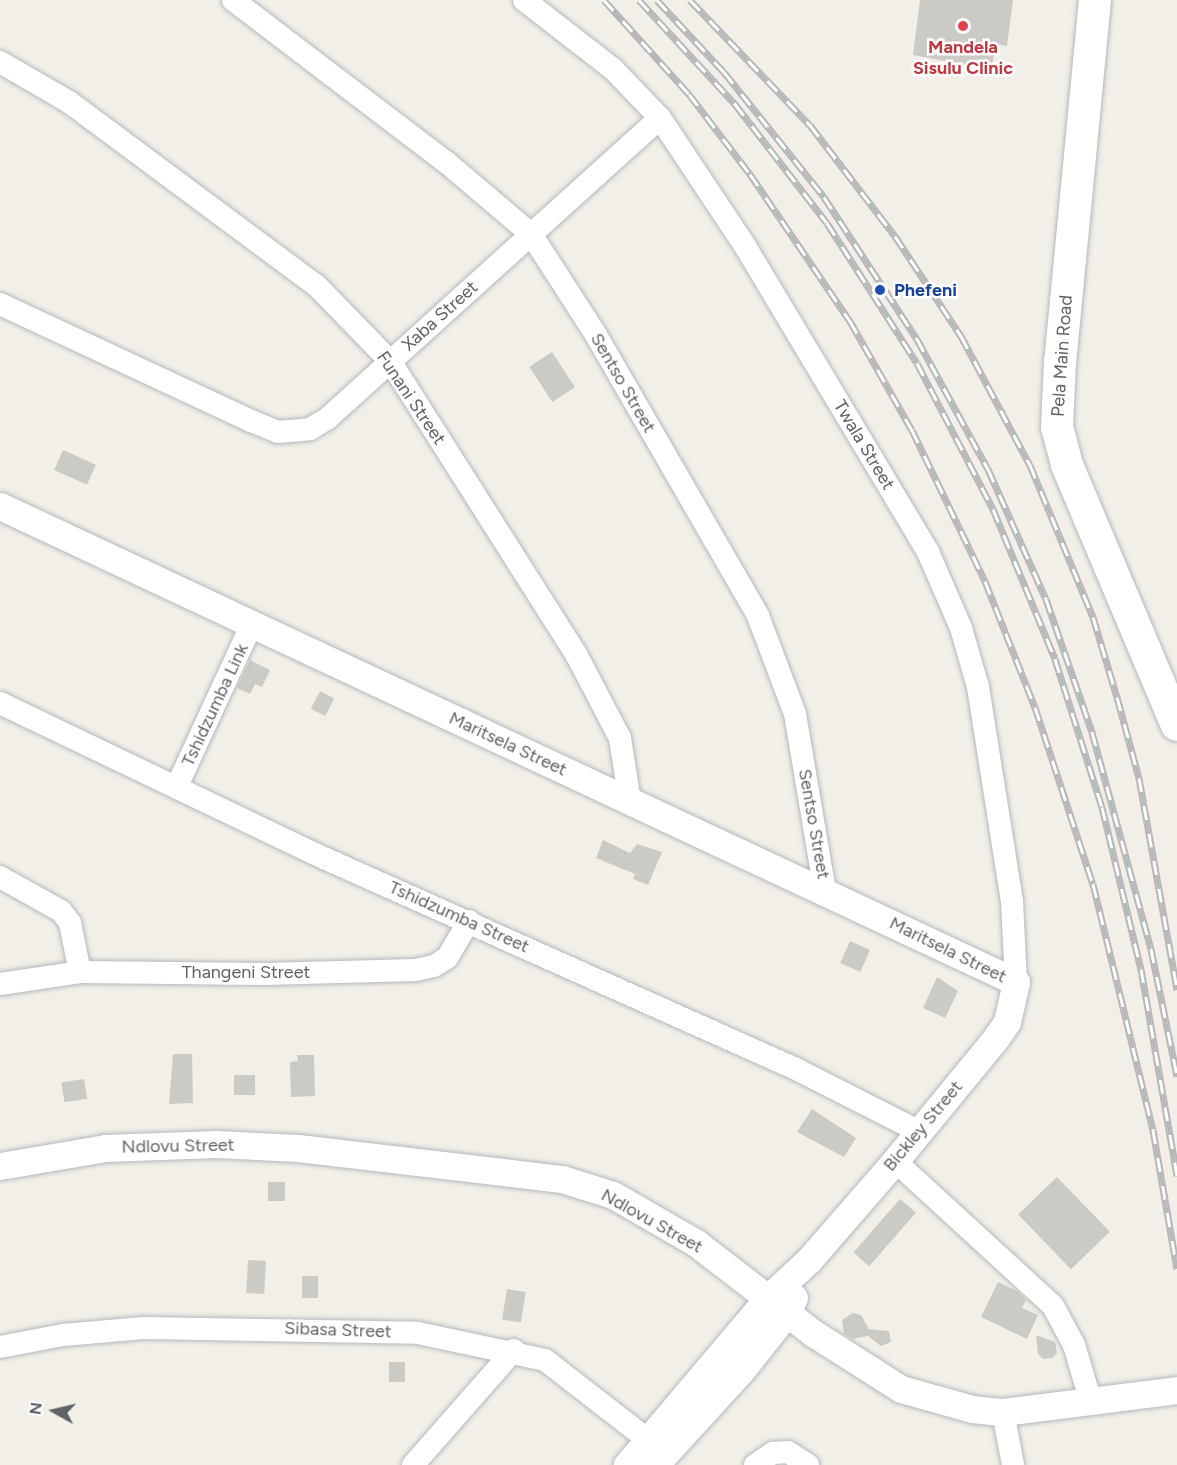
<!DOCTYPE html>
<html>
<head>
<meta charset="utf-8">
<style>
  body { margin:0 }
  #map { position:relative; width:1177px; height:1465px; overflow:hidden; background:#f1efe8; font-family:Figtree,sans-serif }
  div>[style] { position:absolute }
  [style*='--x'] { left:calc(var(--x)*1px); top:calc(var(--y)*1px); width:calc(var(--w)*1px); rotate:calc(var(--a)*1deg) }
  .building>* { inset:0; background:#cccac5; transform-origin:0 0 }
  .roads { filter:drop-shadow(0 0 2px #b5b8bc) drop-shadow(0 0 2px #b5b8bc) }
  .minor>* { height:22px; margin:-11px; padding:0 11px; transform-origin:11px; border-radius:11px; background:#fff }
  .tertiary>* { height:27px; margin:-13.5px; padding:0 13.5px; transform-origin:13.5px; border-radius:13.5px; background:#fff }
  .secondary>* { height:32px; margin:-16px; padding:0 16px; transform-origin:16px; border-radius:16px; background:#fff }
  .rail>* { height:7px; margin-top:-3.5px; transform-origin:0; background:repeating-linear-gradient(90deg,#fff 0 14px,#b6b7b8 0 28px); box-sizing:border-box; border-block:2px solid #b6b7b8 }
  .dots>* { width:16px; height:16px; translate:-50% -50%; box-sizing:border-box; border:3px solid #fff; border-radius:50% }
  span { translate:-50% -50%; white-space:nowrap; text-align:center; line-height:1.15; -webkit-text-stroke:5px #fff; paint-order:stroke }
  .health-label { font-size:18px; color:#be3a42; font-weight:700 }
  .transit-label { font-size:18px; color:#164399; font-weight:700 }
  .left { translate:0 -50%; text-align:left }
  .street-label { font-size:18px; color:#5f6368 }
  .north { position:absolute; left:24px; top:1381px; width:60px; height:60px; -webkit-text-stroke:4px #fff; paint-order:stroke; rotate:278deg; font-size:16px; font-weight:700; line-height:24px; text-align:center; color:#5f6368 }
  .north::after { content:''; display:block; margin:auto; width:21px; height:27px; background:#5f6368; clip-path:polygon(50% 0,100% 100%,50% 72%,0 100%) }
</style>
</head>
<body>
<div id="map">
  <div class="building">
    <div style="clip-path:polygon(920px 0,1013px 0,1007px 46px,995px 44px,992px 70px,913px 55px)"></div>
    <div style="left:552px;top:352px;width:42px;height:27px;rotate:57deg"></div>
    <div style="left:63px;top:450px;width:36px;height:22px;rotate:24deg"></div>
    <div style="clip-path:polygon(250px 660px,270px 670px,262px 687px,255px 684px,250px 694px,237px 688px)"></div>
    <div style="left:320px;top:691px;width:16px;height:20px;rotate:27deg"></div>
    <div style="clip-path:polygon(603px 840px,630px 853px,637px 844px,662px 852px,648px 885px,633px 879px,635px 874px,596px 858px)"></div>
    <div style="left:850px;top:941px;width:22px;height:24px;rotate:24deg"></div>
    <div style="clip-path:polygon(937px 977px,958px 991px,945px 1018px,923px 1008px)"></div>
    <div style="clip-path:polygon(173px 1054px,192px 1054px,193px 1103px,169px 1104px)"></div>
    <div style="clip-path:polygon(297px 1055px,314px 1055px,315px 1096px,291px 1097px,290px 1062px,298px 1061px)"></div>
    <div style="left:255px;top:1075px;width:20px;height:21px;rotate:90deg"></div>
    <div style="left:84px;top:1079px;width:20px;height:23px;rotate:81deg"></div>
    <div style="clip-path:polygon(812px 1109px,856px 1138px,844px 1157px,797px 1132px)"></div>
    <div style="left:1057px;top:1177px;width:76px;height:54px;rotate:46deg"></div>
    <div style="left:285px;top:1182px;width:19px;height:17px;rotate:90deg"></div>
    <div style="left:900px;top:1199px;width:21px;height:71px;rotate:41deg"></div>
    <div style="left:248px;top:1260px;width:18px;height:33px;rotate:3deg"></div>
    <div style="left:318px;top:1276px;width:22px;height:16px;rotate:90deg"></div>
    <div style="clip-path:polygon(998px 1282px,1017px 1291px,1026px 1300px,1022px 1308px,1038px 1315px,1027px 1339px,981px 1317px)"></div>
    <div style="left:507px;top:1289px;width:19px;height:31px;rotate:9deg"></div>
    <div style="clip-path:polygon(853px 1313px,861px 1315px,869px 1329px,889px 1331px,891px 1342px,881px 1346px,868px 1336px,853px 1339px,844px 1334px,842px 1320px)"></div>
    <div style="clip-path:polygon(1036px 1335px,1055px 1342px,1057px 1353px,1052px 1358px,1043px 1359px,1038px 1354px)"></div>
    <div style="left:389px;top:1362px;width:16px;height:20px"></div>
  </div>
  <div class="roads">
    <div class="minor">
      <div style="--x:233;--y:0;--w:268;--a:37.3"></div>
      <div style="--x:446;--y:162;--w:111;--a:40.3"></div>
      <div style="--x:531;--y:234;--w:120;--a:57.2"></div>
      <div style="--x:596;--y:335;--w:324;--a:60"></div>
      <div style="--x:758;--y:616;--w:105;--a:69.3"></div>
      <div style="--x:795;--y:714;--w:180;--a:80.4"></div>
      <div style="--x:524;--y:0;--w:113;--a:37.8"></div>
      <div style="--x:613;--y:69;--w:68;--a:46.2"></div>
      <div style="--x:660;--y:118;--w:154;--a:56.4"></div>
      <div style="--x:745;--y:246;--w:357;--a:59.1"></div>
      <div style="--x:928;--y:552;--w:83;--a:66.5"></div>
      <div style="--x:961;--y:628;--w:61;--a:73.9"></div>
      <div style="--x:978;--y:687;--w:217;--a:81"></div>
      <div style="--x:1012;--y:901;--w:81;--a:87.2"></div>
      <div style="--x:0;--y:62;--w:80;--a:30.1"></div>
      <div style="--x:69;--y:102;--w:309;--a:36.6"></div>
      <div style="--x:317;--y:286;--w:105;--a:45.8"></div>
      <div style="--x:390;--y:361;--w:347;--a:57.6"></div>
      <div style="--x:576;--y:654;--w:95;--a:62.4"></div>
      <div style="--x:620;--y:738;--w:65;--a:81.1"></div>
      <div style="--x:0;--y:304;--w:277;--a:25"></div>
      <div style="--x:251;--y:421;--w:29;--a:22"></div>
      <div style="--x:278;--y:432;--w:32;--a:-5"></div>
      <div style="--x:310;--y:429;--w:21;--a:-31"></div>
      <div style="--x:328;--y:418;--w:447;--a:-42.1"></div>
      <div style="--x:0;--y:703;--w:349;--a:25.6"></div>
      <div style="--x:315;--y:854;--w:527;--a:24.08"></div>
      <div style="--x:796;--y:1069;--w:137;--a:26.9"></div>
      <div style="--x:177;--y:786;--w:179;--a:-65.2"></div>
      <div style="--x:0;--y:877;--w:70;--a:29.1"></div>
      <div style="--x:61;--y:911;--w:15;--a:53"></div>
      <div style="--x:70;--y:923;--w:50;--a:78.5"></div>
      <div style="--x:0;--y:984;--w:81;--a:-8.5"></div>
      <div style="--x:80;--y:972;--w:184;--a:0.6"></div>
      <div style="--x:264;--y:974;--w:152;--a:-1.5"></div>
      <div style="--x:416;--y:970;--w:18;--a:-13"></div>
      <div style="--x:434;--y:966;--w:15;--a:-32"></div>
      <div style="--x:447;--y:958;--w:43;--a:-59.3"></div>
      <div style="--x:895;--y:1161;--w:214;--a:42.5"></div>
      <div style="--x:1053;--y:1306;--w:44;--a:61.7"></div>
      <div style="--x:1074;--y:1345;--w:59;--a:73.4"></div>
      <div style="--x:0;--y:1347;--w:64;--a:-10.8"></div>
      <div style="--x:63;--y:1335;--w:81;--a:-4.9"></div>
      <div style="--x:144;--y:1328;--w:274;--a:1"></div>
      <div style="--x:418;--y:1333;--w:130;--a:12"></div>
      <div style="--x:545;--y:1360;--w:130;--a:37.8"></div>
      <div style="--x:1003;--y:1412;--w:54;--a:79.3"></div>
      <div style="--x:413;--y:1465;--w:153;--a:-48.7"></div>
      <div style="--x:755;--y:1465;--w:22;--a:-34"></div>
      <div style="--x:773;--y:1453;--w:15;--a:-4"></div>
      <div style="--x:788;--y:1452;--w:24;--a:33"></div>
    </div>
    <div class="tertiary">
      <div style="--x:0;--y:506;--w:1122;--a:25.1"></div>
      <div style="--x:1016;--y:982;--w:41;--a:102.7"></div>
      <div style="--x:1007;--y:1022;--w:19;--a:125"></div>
      <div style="--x:996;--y:1038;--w:159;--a:129.4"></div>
      <div style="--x:895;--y:1161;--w:131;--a:131"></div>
      <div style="--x:809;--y:1260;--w:56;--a:137.2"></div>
      <div style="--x:768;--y:1298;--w:219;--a:130.2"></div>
      <div style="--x:0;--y:1166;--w:107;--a:-9.7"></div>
      <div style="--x:105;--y:1148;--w:111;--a:-2.1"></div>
      <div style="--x:216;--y:1144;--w:82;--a:2.8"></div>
      <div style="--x:298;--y:1148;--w:266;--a:6.7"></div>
      <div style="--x:562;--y:1179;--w:53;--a:17.4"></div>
      <div style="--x:613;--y:1195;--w:96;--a:30"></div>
      <div style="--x:696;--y:1243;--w:148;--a:37.6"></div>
      <div style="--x:813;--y:1333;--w:104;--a:32.5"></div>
      <div style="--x:901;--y:1389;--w:74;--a:15.7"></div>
      <div style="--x:972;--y:1409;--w:31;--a:6"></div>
      <div style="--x:1003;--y:1412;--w:175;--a:-7.2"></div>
      <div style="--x:655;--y:1465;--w:126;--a:-47.6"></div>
      <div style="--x:740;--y:1372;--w:75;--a:-51.5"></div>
      <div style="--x:787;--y:1313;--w:17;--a:-66"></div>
    </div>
    <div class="secondary">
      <div style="--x:1095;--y:0;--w:364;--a:95.5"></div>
      <div style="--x:1060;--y:362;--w:65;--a:92.6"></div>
      <div style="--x:1057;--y:427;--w:39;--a:75"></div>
      <div style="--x:1067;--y:465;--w:282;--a:67.1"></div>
    </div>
  </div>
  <div class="rail">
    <div style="--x:604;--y:0;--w:127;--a:47.9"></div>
    <div style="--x:689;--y:94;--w:101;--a:52.7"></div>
    <div style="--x:750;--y:174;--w:178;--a:55.8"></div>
    <div style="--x:850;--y:321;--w:125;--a:60.4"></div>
    <div style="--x:912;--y:430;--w:168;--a:64.2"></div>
    <div style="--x:985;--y:581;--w:136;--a:68.4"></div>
    <div style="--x:1035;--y:707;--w:186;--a:71.9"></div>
    <div style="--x:1093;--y:884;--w:253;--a:76.3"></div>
    <div style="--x:1153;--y:1130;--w:141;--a:80.2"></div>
    <div style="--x:639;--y:0;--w:142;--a:47.3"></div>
    <div style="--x:735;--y:104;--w:150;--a:52.3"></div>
    <div style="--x:827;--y:223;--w:166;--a:57.3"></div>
    <div style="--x:917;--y:363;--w:165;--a:62.5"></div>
    <div style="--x:993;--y:509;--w:162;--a:67.5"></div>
    <div style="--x:1055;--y:659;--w:155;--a:72.4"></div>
    <div style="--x:1102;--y:807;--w:167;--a:76.5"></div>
    <div style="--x:1141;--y:969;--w:210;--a:80.1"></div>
    <div style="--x:657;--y:0;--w:98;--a:47.1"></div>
    <div style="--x:724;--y:72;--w:160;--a:51.3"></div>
    <div style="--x:824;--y:197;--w:170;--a:56.8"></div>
    <div style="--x:917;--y:339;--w:148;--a:61.4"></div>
    <div style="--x:988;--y:469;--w:142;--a:66"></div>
    <div style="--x:1046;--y:599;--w:141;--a:70.9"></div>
    <div style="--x:1092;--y:732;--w:225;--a:74.8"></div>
    <div style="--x:1151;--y:949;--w:130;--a:78.4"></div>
    <div style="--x:690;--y:0;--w:173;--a:46.2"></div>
    <div style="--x:810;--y:125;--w:140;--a:52.6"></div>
    <div style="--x:895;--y:236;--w:120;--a:56.6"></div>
    <div style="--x:961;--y:336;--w:146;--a:61.9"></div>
    <div style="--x:1030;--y:465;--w:165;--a:67.5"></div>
    <div style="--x:1093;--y:617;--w:84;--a:73.3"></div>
    <div style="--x:1117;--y:697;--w:84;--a:74.8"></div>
    <div style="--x:1139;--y:778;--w:215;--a:79.8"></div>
  </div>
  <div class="dots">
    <div style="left:963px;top:26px;background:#e0444e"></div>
    <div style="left:880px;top:290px;background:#1a4fb4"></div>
  </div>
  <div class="health-label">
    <span style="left:963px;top:58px">Mandela<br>Sisulu Clinic</span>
  </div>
  <div class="transit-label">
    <span class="left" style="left:894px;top:290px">Phefeni</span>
  </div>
  <div class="street-label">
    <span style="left:440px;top:316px;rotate:-42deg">Xaba Street</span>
    <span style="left:1062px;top:356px;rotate:-86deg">Pela Main Road</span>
    <span style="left:623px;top:383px;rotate:60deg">Sentso Street</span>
    <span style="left:411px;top:398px;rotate:56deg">Funani Street</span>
    <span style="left:864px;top:445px;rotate:59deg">Twala Street</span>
    <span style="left:215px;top:705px;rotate:-65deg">Tshidzumba Link</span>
    <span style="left:508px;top:744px;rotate:25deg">Maritsela Street</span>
    <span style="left:814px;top:824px;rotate:80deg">Sentso Street</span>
    <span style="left:459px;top:917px;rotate:24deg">Tshidzumba Street</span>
    <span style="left:948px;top:950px;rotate:26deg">Maritsela Street</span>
    <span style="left:246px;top:972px">Thangeni Street</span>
    <span style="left:923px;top:1126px;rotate:-50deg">Bickley Street</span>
    <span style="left:178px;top:1146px;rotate:-1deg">Ndlovu Street</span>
    <span style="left:652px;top:1221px;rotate:29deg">Ndlovu Street</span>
    <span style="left:338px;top:1330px;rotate:2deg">Sibasa Street</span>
  </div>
  <div class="north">N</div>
</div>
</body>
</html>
